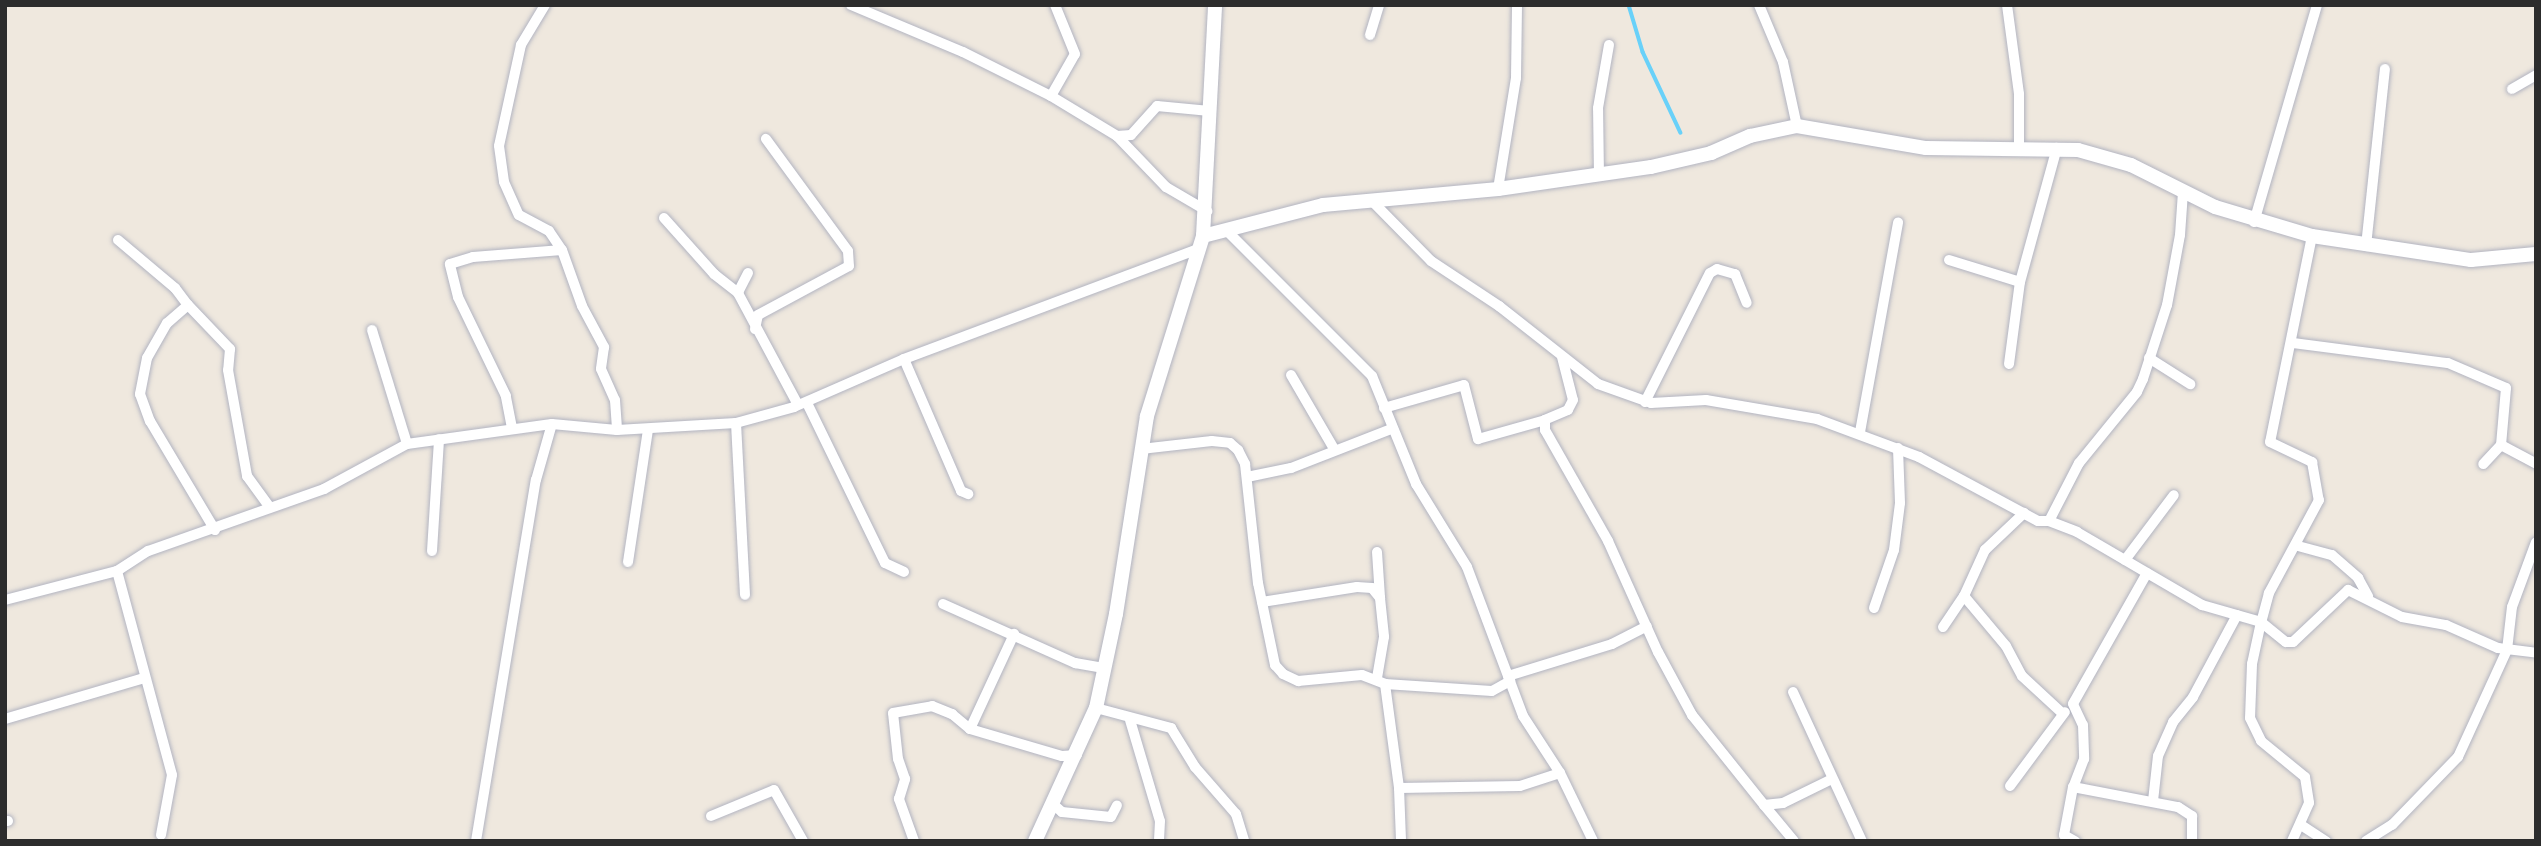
<!DOCTYPE html>
<html>
<head>
<meta charset="utf-8">
<style>
  body { margin:0 }
  #map { position:relative; width:2541px; height:846px; overflow:hidden; background:#efe8de; font-family:"Open Sans",sans-serif }
  div>[style] { position:absolute }
  [style*='--x'] { left:calc(var(--x)*1px); top:calc(var(--y)*1px); width:calc(var(--w)*1px); rotate:calc(var(--a)*1deg) }
  .stream>* { height:3.5px; margin:-1.75px; padding:0 1.75px; transform-origin:1.75px; border-radius:1.75px; background:#69d1f9 }
  .roads { filter:drop-shadow(0 0 2px #b2b4c1) drop-shadow(0 0 2px #b2b4c1) }
  .street>* { height:10px; margin:-5px; padding:0 5px; transform-origin:5px; border-radius:5px; background:#fff }
  .secondary>* { height:14px; margin:-7px; padding:0 7px; transform-origin:7px; border-radius:7px; background:#fff }
  span { translate:-50% -50%; white-space:nowrap; text-align:center; line-height:1.15; -webkit-text-stroke:5px #fff; paint-order:stroke }
  .frame { position:absolute; inset:0; border:7px solid #2c2c2c; pointer-events:none }
</style>
</head>
<body>
<div id="map">
  <div class="stream">
    <div style="--x:1629;--y:5;--w:49;--a:73.4"></div>
    <div style="--x:1643;--y:52;--w:89;--a:64.9"></div>
  </div>
  <div class="roads">
    <div class="street">
      <div style="--x:545;--y:5;--w:47;--a:121"></div>
      <div style="--x:521;--y:45;--w:103;--a:102.3"></div>
      <div style="--x:499;--y:146;--w:36;--a:82"></div>
      <div style="--x:504;--y:182;--w:36;--a:66"></div>
      <div style="--x:519;--y:215;--w:34;--a:28"></div>
      <div style="--x:549;--y:231;--w:23;--a:56"></div>
      <div style="--x:851;--y:5;--w:121;--a:22.8"></div>
      <div style="--x:963;--y:52;--w:98;--a:26.6"></div>
      <div style="--x:1051;--y:96;--w:77;--a:31.2"></div>
      <div style="--x:1117;--y:136;--w:71;--a:46.1"></div>
      <div style="--x:1166;--y:187;--w:48;--a:30.3"></div>
      <div style="--x:1759;--y:5;--w:62;--a:67.2"></div>
      <div style="--x:1783;--y:62;--w:66;--a:77.7"></div>
      <div style="--x:2007;--y:5;--w:90;--a:82.3"></div>
      <div style="--x:2019;--y:94;--w:55;--a:90"></div>
      <div style="--x:1370;--y:35;--w:31;--a:-73"></div>
      <div style="--x:2512;--y:89;--w:28;--a:-30"></div>
      <div style="--x:1051;--y:96;--w:48;--a:-60.3"></div>
      <div style="--x:1075;--y:54;--w:53;--a:-112.2"></div>
      <div style="--x:1117;--y:136;--w:14;--a:-4"></div>
      <div style="--x:1131;--y:135;--w:39;--a:-48"></div>
      <div style="--x:1157;--y:106;--w:53;--a:5.4"></div>
      <div style="--x:1599;--y:176;--w:68;--a:-90.8"></div>
      <div style="--x:1598;--y:108;--w:64;--a:-80.1"></div>
      <div style="--x:1498;--y:189;--w:112;--a:-80.8"></div>
      <div style="--x:1516;--y:78;--w:73;--a:-89.2"></div>
      <div style="--x:2183;--y:192;--w:43;--a:94"></div>
      <div style="--x:2180;--y:235;--w:71;--a:100.5"></div>
      <div style="--x:2167;--y:305;--w:78;--a:108"></div>
      <div style="--x:2143;--y:379;--w:14;--a:115"></div>
      <div style="--x:2137;--y:392;--w:92;--a:129.2"></div>
      <div style="--x:2079;--y:463;--w:65;--a:117.3"></div>
      <div style="--x:2049;--y:521;--w:30;--a:21"></div>
      <div style="--x:2077;--y:532;--w:145;--a:30.3"></div>
      <div style="--x:2202;--y:605;--w:61;--a:16.1"></div>
      <div style="--x:2261;--y:622;--w:43;--a:102.1"></div>
      <div style="--x:2252;--y:664;--w:54;--a:92.1"></div>
      <div style="--x:2250;--y:718;--w:25;--a:64"></div>
      <div style="--x:2261;--y:741;--w:57;--a:39.3"></div>
      <div style="--x:2305;--y:777;--w:26;--a:81"></div>
      <div style="--x:2309;--y:803;--w:42;--a:114.1"></div>
      <div style="--x:1371;--y:200;--w:86;--a:45.5"></div>
      <div style="--x:1431;--y:261;--w:82;--a:33.5"></div>
      <div style="--x:1499;--y:306;--w:126;--a:38.2"></div>
      <div style="--x:1598;--y:384;--w:56;--a:19.7"></div>
      <div style="--x:1651;--y:403;--w:55;--a:-3.1"></div>
      <div style="--x:1706;--y:400;--w:113;--a:9.7"></div>
      <div style="--x:1817;--y:419;--w:109;--a:20.4"></div>
      <div style="--x:1919;--y:457;--w:135;--a:28.3"></div>
      <div style="--x:2038;--y:521;--w:11;--a:0"></div>
      <div style="--x:664;--y:218;--w:75;--a:48.2"></div>
      <div style="--x:714;--y:274;--w:31;--a:38"></div>
      <div style="--x:2254;--y:222;--w:226;--a:-73.8"></div>
      <div style="--x:1228;--y:232;--w:204;--a:45"></div>
      <div style="--x:1372;--y:376;--w:117;--a:67.8"></div>
      <div style="--x:1416;--y:484;--w:97;--a:58.4"></div>
      <div style="--x:1467;--y:567;--w:159;--a:69.4"></div>
      <div style="--x:1523;--y:716;--w:68;--a:57"></div>
      <div style="--x:1560;--y:773;--w:76;--a:64.1"></div>
      <div style="--x:2312;--y:236;--w:210;--a:101.5"></div>
      <div style="--x:2270;--y:442;--w:47;--a:25.5"></div>
      <div style="--x:2312;--y:462;--w:39;--a:80"></div>
      <div style="--x:2319;--y:500;--w:106;--a:118.3"></div>
      <div style="--x:2269;--y:593;--w:30;--a:105"></div>
      <div style="--x:2261;--y:622;--w:32;--a:39"></div>
      <div style="--x:2286;--y:642;--w:7;--a:0"></div>
      <div style="--x:2293;--y:642;--w:76;--a:-43.4"></div>
      <div style="--x:2348;--y:590;--w:60;--a:26.6"></div>
      <div style="--x:2402;--y:617;--w:45;--a:10.3"></div>
      <div style="--x:2446;--y:625;--w:57;--a:23.9"></div>
      <div style="--x:2498;--y:648;--w:38;--a:7"></div>
      <div style="--x:118;--y:240;--w:75;--a:40.1"></div>
      <div style="--x:175;--y:288;--w:21;--a:53"></div>
      <div style="--x:188;--y:305;--w:28;--a:139"></div>
      <div style="--x:167;--y:323;--w:40;--a:119.7"></div>
      <div style="--x:147;--y:358;--w:37;--a:101"></div>
      <div style="--x:140;--y:394;--w:29;--a:70"></div>
      <div style="--x:150;--y:421;--w:127;--a:59.2"></div>
      <div style="--x:2366;--y:246;--w:178;--a:-83.9"></div>
      <div style="--x:1949;--y:260;--w:74;--a:17.2"></div>
      <div style="--x:748;--y:273;--w:22;--a:117"></div>
      <div style="--x:738;--y:293;--w:125;--a:61.8"></div>
      <div style="--x:797;--y:403;--w:5;--a:127"></div>
      <div style="--x:188;--y:305;--w:61;--a:46.3"></div>
      <div style="--x:230;--y:349;--w:21;--a:95"></div>
      <div style="--x:228;--y:370;--w:108;--a:79.8"></div>
      <div style="--x:247;--y:476;--w:39;--a:54"></div>
      <div style="--x:755;--y:329;--w:14;--a:-78"></div>
      <div style="--x:758;--y:315;--w:103;--a:-28.3"></div>
      <div style="--x:849;--y:266;--w:15;--a:-94"></div>
      <div style="--x:848;--y:251;--w:139;--a:-126.2"></div>
      <div style="--x:372;--y:330;--w:119;--a:72.9"></div>
      <div style="--x:2293;--y:343;--w:156;--a:7.4"></div>
      <div style="--x:2448;--y:363;--w:63;--a:23.3"></div>
      <div style="--x:2506;--y:388;--w:57;--a:95"></div>
      <div style="--x:2501;--y:445;--w:26;--a:133"></div>
      <div style="--x:1562;--y:357;--w:44;--a:75.7"></div>
      <div style="--x:1573;--y:400;--w:11;--a:117"></div>
      <div style="--x:1568;--y:410;--w:25;--a:157"></div>
      <div style="--x:1545;--y:420;--w:10;--a:90"></div>
      <div style="--x:1545;--y:430;--w:128;--a:60.4"></div>
      <div style="--x:1608;--y:541;--w:122;--a:65.8"></div>
      <div style="--x:1658;--y:652;--w:72;--a:61.6"></div>
      <div style="--x:1692;--y:715;--w:115;--a:51.3"></div>
      <div style="--x:1764;--y:805;--w:19;--a:-6"></div>
      <div style="--x:1783;--y:803;--w:52;--a:-26.1"></div>
      <div style="--x:2149;--y:358;--w:49;--a:32.4"></div>
      <div style="--x:904;--y:359;--w:144;--a:66.6"></div>
      <div style="--x:961;--y:491;--w:8;--a:23"></div>
      <div style="--x:2009;--y:364;--w:83;--a:-82.4"></div>
      <div style="--x:2020;--y:282;--w:139;--a:-74.6"></div>
      <div style="--x:1291;--y:375;--w:86;--a:59.8"></div>
      <div style="--x:1645;--y:402;--w:144;--a:-63.3"></div>
      <div style="--x:1710;--y:273;--w:8;--a:-30"></div>
      <div style="--x:1717;--y:269;--w:19;--a:16"></div>
      <div style="--x:1735;--y:274;--w:31;--a:68"></div>
      <div style="--x:807;--y:403;--w:178;--a:64"></div>
      <div style="--x:885;--y:563;--w:21;--a:25"></div>
      <div style="--x:1384;--y:408;--w:83;--a:-16"></div>
      <div style="--x:1464;--y:385;--w:56;--a:75.5"></div>
      <div style="--x:1478;--y:439;--w:70;--a:-15.8"></div>
      <div style="--x:736;--y:423;--w:172;--a:87"></div>
      <div style="--x:512;--y:428;--w:33;--a:-101"></div>
      <div style="--x:506;--y:396;--w:110;--a:-115.9"></div>
      <div style="--x:458;--y:297;--w:34;--a:-104"></div>
      <div style="--x:450;--y:264;--w:24;--a:-17"></div>
      <div style="--x:473;--y:257;--w:89;--a:-4.5"></div>
      <div style="--x:562;--y:250;--w:59;--a:70.3"></div>
      <div style="--x:582;--y:306;--w:47;--a:61.8"></div>
      <div style="--x:604;--y:347;--w:22;--a:98"></div>
      <div style="--x:601;--y:369;--w:34;--a:66"></div>
      <div style="--x:615;--y:400;--w:30;--a:86"></div>
      <div style="--x:1860;--y:432;--w:213;--a:-79.7"></div>
      <div style="--x:2501;--y:445;--w:40;--a:28"></div>
      <div style="--x:1141;--y:449;--w:71;--a:-6.4"></div>
      <div style="--x:1212;--y:441;--w:18;--a:6"></div>
      <div style="--x:1230;--y:443;--w:11;--a:41"></div>
      <div style="--x:1238;--y:450;--w:16;--a:63"></div>
      <div style="--x:1245;--y:464;--w:120;--a:83.8"></div>
      <div style="--x:1258;--y:583;--w:84;--a:78.3"></div>
      <div style="--x:1275;--y:665;--w:12;--a:48"></div>
      <div style="--x:1283;--y:674;--w:17;--a:25"></div>
      <div style="--x:1298;--y:681;--w:64;--a:-5.4"></div>
      <div style="--x:1362;--y:675;--w:25;--a:21"></div>
      <div style="--x:1385;--y:684;--w:107;--a:3.7"></div>
      <div style="--x:1492;--y:691;--w:21;--a:-29"></div>
      <div style="--x:1247;--y:477;--w:45;--a:-11.6"></div>
      <div style="--x:1291;--y:468;--w:107;--a:-21.3"></div>
      <div style="--x:2298;--y:546;--w:35;--a:15"></div>
      <div style="--x:2332;--y:555;--w:35;--a:41"></div>
      <div style="--x:2358;--y:578;--w:21;--a:61"></div>
      <div style="--x:432;--y:551;--w:112;--a:-86.4"></div>
      <div style="--x:1377;--y:552;--w:45;--a:86.2"></div>
      <div style="--x:2125;--y:560;--w:81;--a:-53"></div>
      <div style="--x:628;--y:562;--w:134;--a:-81.4"></div>
      <div style="--x:117;--y:571;--w:211;--a:74.9"></div>
      <div style="--x:172;--y:775;--w:61;--a:100.4"></div>
      <div style="--x:2147;--y:573;--w:150;--a:119.5"></div>
      <div style="--x:2073;--y:704;--w:23;--a:65"></div>
      <div style="--x:2083;--y:725;--w:34;--a:88"></div>
      <div style="--x:2084;--y:759;--w:30;--a:111"></div>
      <div style="--x:2073;--y:787;--w:107;--a:10.8"></div>
      <div style="--x:2178;--y:807;--w:17;--a:33"></div>
      <div style="--x:2192;--y:816;--w:25;--a:90"></div>
      <div style="--x:1964;--y:596;--w:65;--a:50"></div>
      <div style="--x:2006;--y:646;--w:34;--a:62"></div>
      <div style="--x:2022;--y:676;--w:54;--a:42.8"></div>
      <div style="--x:5;--y:600;--w:116;--a:-14.5"></div>
      <div style="--x:117;--y:571;--w:37;--a:-33"></div>
      <div style="--x:148;--y:551;--w:187;--a:-19.4"></div>
      <div style="--x:324;--y:489;--w:94;--a:-28.5"></div>
      <div style="--x:407;--y:444;--w:146;--a:-7.9"></div>
      <div style="--x:552;--y:424;--w:65;--a:5.3"></div>
      <div style="--x:617;--y:430;--w:119;--a:-3.4"></div>
      <div style="--x:736;--y:423;--w:60;--a:-15.4"></div>
      <div style="--x:794;--y:407;--w:120;--a:-23.6"></div>
      <div style="--x:904;--y:359;--w:314;--a:-20.5"></div>
      <div style="--x:1262;--y:602;--w:96;--a:-9"></div>
      <div style="--x:1357;--y:587;--w:15;--a:4"></div>
      <div style="--x:1372;--y:588;--w:13;--a:51"></div>
      <div style="--x:1380;--y:598;--w:39;--a:84"></div>
      <div style="--x:1384;--y:637;--w:42;--a:99.7"></div>
      <div style="--x:943;--y:604;--w:145;--a:24.1"></div>
      <div style="--x:1075;--y:663;--w:29;--a:10"></div>
      <div style="--x:1874;--y:608;--w:61;--a:-71"></div>
      <div style="--x:1894;--y:550;--w:47;--a:-82.7"></div>
      <div style="--x:1900;--y:503;--w:55;--a:-92.1"></div>
      <div style="--x:1943;--y:627;--w:37;--a:-56"></div>
      <div style="--x:1964;--y:596;--w:51;--a:-65.5"></div>
      <div style="--x:1985;--y:550;--w:54;--a:-43.5"></div>
      <div style="--x:1508;--y:676;--w:109;--a:-17.1"></div>
      <div style="--x:1612;--y:644;--w:39;--a:-27"></div>
      <div style="--x:1385;--y:684;--w:105;--a:82.3"></div>
      <div style="--x:1399;--y:788;--w:53;--a:87.8"></div>
      <div style="--x:1793;--y:692;--w:164;--a:65.2"></div>
      <div style="--x:1096;--y:708;--w:78;--a:14.9"></div>
      <div style="--x:1171;--y:728;--w:46;--a:58.4"></div>
      <div style="--x:1195;--y:767;--w:62;--a:48.9"></div>
      <div style="--x:1236;--y:814;--w:28;--a:73"></div>
      <div style="--x:5;--y:719;--w:145;--a:-16.4"></div>
      <div style="--x:1130;--y:720;--w:105;--a:73.5"></div>
      <div style="--x:1160;--y:821;--w:20;--a:93"></div>
      <div style="--x:970;--y:729;--w:105;--a:-65.1"></div>
      <div style="--x:2010;--y:786;--w:92;--a:-53.4"></div>
      <div style="--x:2073;--y:787;--w:49;--a:100.6"></div>
      <div style="--x:2064;--y:835;--w:13;--a:29"></div>
      <div style="--x:1399;--y:788;--w:121;--a:-0.9"></div>
      <div style="--x:1520;--y:786;--w:42;--a:-18"></div>
      <div style="--x:2153;--y:801;--w:45;--a:-83.7"></div>
      <div style="--x:2158;--y:756;--w:37;--a:-66"></div>
      <div style="--x:2173;--y:722;--w:32;--a:-51"></div>
      <div style="--x:2193;--y:697;--w:93;--a:-61.8"></div>
      <div style="--x:1053;--y:804;--w:12;--a:42"></div>
      <div style="--x:1062;--y:812;--w:49;--a:5.8"></div>
      <div style="--x:1111;--y:817;--w:13;--a:-63"></div>
      <div style="--x:1764;--y:805;--w:47;--a:50.2"></div>
      <div style="--x:711;--y:816;--w:68;--a:-22.4"></div>
      <div style="--x:774;--y:790;--w:59;--a:60.4"></div>
      <div style="--x:5;--y:821;--w:3;--a:0"></div>
      <div style="--x:2301;--y:825;--w:30;--a:33"></div>
      <div style="--x:476;--y:841;--w:366;--a:-80.6"></div>
      <div style="--x:536;--y:480;--w:58;--a:-74.1"></div>
      <div style="--x:914;--y:841;--w:45;--a:-109.7"></div>
      <div style="--x:899;--y:799;--w:21;--a:-73"></div>
      <div style="--x:905;--y:779;--w:21;--a:-109"></div>
      <div style="--x:898;--y:759;--w:46;--a:-96.2"></div>
      <div style="--x:893;--y:713;--w:40;--a:-10"></div>
      <div style="--x:932;--y:706;--w:22;--a:22"></div>
      <div style="--x:952;--y:714;--w:23;--a:40"></div>
      <div style="--x:970;--y:729;--w:96;--a:16.4"></div>
      <div style="--x:1062;--y:756;--w:15;--a:-4"></div>
      <div style="--x:2366;--y:841;--w:31;--a:-32"></div>
      <div style="--x:2392;--y:825;--w:95;--a:-45.9"></div>
      <div style="--x:2458;--y:757;--w:118;--a:-65.4"></div>
      <div style="--x:2507;--y:650;--w:43;--a:-83.4"></div>
      <div style="--x:2512;--y:607;--w:69;--a:-69.7"></div>
    </div>
    <div class="secondary">
      <div style="--x:1203;--y:236;--w:124;--a:-14.5"></div>
      <div style="--x:1323;--y:205;--w:176;--a:-5.2"></div>
      <div style="--x:1498;--y:189;--w:155;--a:-8.2"></div>
      <div style="--x:1651;--y:167;--w:62;--a:-13.1"></div>
      <div style="--x:1711;--y:153;--w:43;--a:-23.6"></div>
      <div style="--x:1750;--y:136;--w:48;--a:-12"></div>
      <div style="--x:1797;--y:126;--w:131;--a:9.7"></div>
      <div style="--x:1926;--y:148;--w:152;--a:0.8"></div>
      <div style="--x:2078;--y:150;--w:55;--a:15.8"></div>
      <div style="--x:2131;--y:165;--w:94;--a:26.6"></div>
      <div style="--x:2215;--y:207;--w:101;--a:16.6"></div>
      <div style="--x:2312;--y:236;--w:161;--a:8.6"></div>
      <div style="--x:2471;--y:260;--w:65;--a:-5.3"></div>
      <div style="--x:1035;--y:841;--w:146;--a:-65.4"></div>
      <div style="--x:1096;--y:708;--w:96;--a:-78"></div>
      <div style="--x:1116;--y:614;--w:200;--a:-81.1"></div>
      <div style="--x:1147;--y:416;--w:189;--a:-72.7"></div>
      <div style="--x:1203;--y:236;--w:231;--a:-87"></div>
    </div>
  </div>
  <div class="frame"></div>
</div>
</body>
</html>
